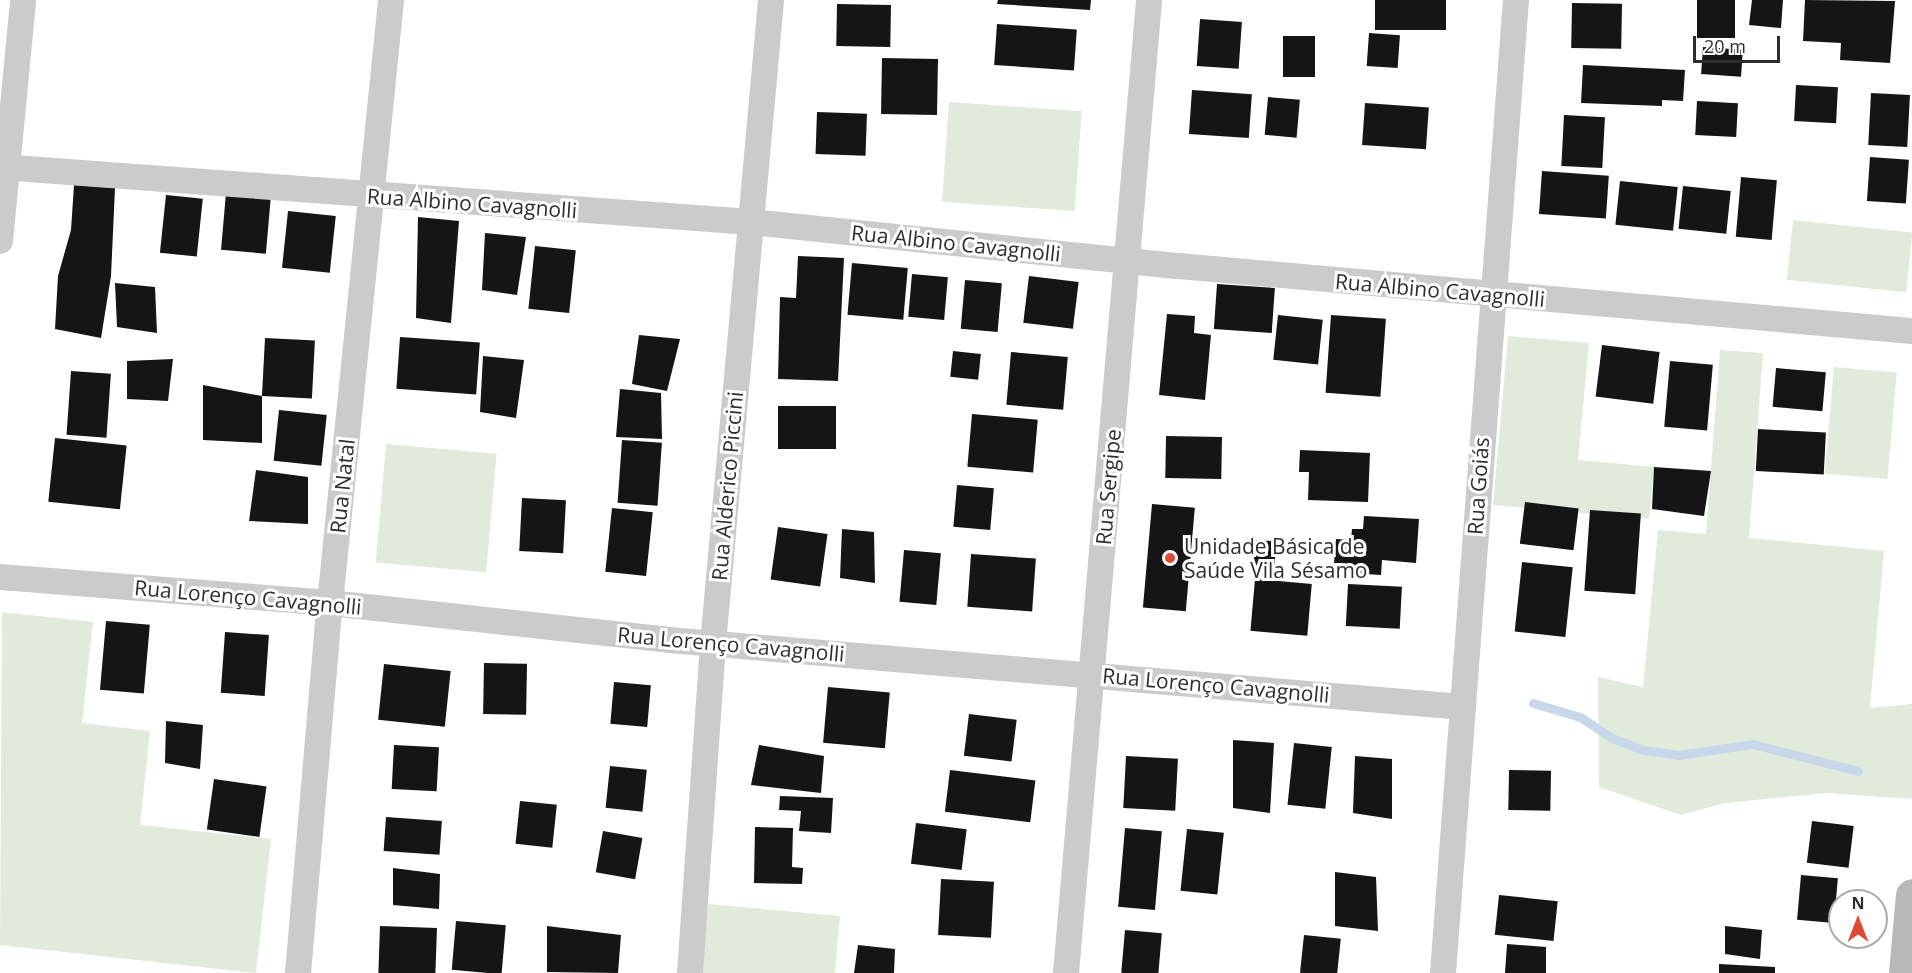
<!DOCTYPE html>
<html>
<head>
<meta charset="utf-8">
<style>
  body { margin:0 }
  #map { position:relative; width:1912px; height:973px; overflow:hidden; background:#fff; font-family:"Open Sans",sans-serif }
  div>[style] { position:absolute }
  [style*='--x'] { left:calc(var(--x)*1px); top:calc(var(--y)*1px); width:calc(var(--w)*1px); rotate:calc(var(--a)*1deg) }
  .green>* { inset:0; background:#e1ebdc; transform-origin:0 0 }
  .stream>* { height:9px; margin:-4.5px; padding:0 4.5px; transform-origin:4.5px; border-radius:4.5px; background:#c9d7ea }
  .building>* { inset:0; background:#151515; transform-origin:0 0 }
  .street>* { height:26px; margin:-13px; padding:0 13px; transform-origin:13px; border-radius:13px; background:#cbcbcb }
  .secondary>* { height:33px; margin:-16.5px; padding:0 16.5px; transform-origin:16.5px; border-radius:16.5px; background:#b8b8b8 }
  .dots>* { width:16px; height:16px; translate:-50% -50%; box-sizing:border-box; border:3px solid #fff; border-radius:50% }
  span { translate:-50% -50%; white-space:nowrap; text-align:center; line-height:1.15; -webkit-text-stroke:6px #fff; paint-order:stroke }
  .street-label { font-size:21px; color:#2e2e2e }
  .poi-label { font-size:21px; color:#2e2e2e }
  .left { translate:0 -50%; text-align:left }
  .north { position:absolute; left:1828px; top:889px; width:60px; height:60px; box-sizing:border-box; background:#fff; border:2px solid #ababab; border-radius:50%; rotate:0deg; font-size:16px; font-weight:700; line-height:24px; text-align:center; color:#2e2e2e }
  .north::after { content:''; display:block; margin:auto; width:21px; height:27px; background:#dd4b37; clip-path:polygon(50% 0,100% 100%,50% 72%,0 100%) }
  .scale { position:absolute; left:1693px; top:36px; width:87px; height:27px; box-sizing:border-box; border:3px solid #2e2e2e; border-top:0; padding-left:8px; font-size:18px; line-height:21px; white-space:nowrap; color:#2e2e2e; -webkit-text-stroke:4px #fff; paint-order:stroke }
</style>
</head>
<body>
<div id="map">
  <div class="green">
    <div style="left:949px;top:102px;width:133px;height:100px;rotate:4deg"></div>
    <div style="left:1793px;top:220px;width:120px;height:60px;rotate:6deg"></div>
    <div style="clip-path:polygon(1508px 336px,1589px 343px,1578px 460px,1654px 467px,1649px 519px,1493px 505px)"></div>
    <div style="clip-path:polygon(1720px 350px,1763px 353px,1749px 538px,1884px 551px,1870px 708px,1912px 704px,1912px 799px,1826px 793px,1725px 803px,1681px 815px,1599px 787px,1598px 677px,1643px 687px,1658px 530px,1706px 534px)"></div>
    <div style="left:1834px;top:367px;width:63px;height:107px;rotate:5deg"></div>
    <div style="left:386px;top:444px;width:111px;height:119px;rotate:5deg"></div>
    <div style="clip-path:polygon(2px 612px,93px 622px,82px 723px,150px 731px,140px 825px,271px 839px,256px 973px,0 945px)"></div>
    <div style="clip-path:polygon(708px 904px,840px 916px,835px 973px,702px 973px)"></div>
  </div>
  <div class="stream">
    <div style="--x:1533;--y:703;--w:49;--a:16.6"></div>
    <div style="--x:1580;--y:717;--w:38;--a:33"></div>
    <div style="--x:1612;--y:738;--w:34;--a:21"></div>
    <div style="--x:1644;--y:750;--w:35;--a:8"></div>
    <div style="--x:1679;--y:755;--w:75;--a:-8.5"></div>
    <div style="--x:1753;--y:744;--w:108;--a:14.4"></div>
  </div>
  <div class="building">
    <div style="clip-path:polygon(998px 0,1091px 0,1090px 10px,997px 4px)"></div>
    <div style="left:1375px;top:0;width:71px;height:30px"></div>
    <div style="left:1697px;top:0;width:38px;height:38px"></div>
    <div style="clip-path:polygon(1752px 0,1783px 0,1781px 28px,1749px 25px)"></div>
    <div style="clip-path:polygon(1805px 0,1895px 1px,1890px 63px,1840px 60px,1841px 43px,1803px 41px)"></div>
    <div style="left:1572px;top:3px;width:50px;height:45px;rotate:1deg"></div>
    <div style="left:837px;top:4px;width:54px;height:42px;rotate:1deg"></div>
    <div style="left:1200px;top:19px;width:42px;height:47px;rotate:4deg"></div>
    <div style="left:997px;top:24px;width:80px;height:41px;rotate:4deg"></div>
    <div style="left:1369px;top:33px;width:31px;height:33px;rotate:4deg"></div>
    <div style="left:1283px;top:36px;width:32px;height:41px"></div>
    <div style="left:1703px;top:47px;width:40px;height:27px;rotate:4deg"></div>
    <div style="left:882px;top:58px;width:56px;height:56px;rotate:1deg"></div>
    <div style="clip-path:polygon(1583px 65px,1685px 70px,1683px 101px,1662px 100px,1662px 106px,1581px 103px)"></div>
    <div style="left:1796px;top:85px;width:42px;height:36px;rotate:3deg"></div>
    <div style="left:1192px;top:90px;width:60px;height:44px;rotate:4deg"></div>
    <div style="left:1871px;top:93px;width:39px;height:52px;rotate:3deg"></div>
    <div style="left:1268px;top:97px;width:32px;height:38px;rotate:5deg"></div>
    <div style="left:1697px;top:101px;width:41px;height:34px;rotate:3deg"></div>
    <div style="left:1365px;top:103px;width:64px;height:42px;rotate:4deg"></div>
    <div style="left:817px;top:112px;width:50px;height:42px;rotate:2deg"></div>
    <div style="left:1564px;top:115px;width:41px;height:51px;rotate:3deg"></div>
    <div style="left:1870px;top:157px;width:39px;height:44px;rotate:4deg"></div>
    <div style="left:1542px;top:171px;width:67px;height:43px;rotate:4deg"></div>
    <div style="left:1741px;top:177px;width:36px;height:60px;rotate:5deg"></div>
    <div style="left:1620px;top:181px;width:58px;height:44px;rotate:6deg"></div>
    <div style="clip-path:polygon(74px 185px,115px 188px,111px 276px,101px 338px,55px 329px,58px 276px,71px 230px)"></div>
    <div style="left:1683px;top:186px;width:48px;height:43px;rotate:6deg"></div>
    <div style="left:226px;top:193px;width:45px;height:57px;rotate:5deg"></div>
    <div style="left:166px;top:195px;width:37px;height:58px;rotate:6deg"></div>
    <div style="left:288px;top:211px;width:48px;height:57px;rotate:6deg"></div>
    <div style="clip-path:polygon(418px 217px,459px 221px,451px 323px,416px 318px)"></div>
    <div style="clip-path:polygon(485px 233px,526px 237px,517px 295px,482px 290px)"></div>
    <div style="left:535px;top:246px;width:41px;height:63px;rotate:6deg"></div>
    <div style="clip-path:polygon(798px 256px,844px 258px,838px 381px,778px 379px,780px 297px,796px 298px)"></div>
    <div style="left:852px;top:263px;width:56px;height:52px;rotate:5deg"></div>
    <div style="left:912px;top:274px;width:36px;height:43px;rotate:5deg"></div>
    <div style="left:1029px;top:276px;width:50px;height:47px;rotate:7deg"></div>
    <div style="left:965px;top:280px;width:37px;height:49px;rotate:5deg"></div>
    <div style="clip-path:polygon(115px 283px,155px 287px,157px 333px,117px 327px)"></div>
    <div style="left:1217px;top:284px;width:58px;height:45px;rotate:4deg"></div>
    <div style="clip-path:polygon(1167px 314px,1195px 316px,1194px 333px,1211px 335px,1205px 400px,1159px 395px)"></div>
    <div style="left:1278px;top:315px;width:45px;height:45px;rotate:6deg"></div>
    <div style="left:1331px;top:315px;width:55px;height:78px;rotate:4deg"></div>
    <div style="clip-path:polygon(639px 335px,680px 339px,667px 391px,632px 384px)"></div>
    <div style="left:400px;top:337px;width:80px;height:52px;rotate:4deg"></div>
    <div style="left:265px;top:338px;width:50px;height:58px;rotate:3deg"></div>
    <div style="left:1602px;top:345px;width:58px;height:52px;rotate:7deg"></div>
    <div style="left:953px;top:351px;width:28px;height:26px;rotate:6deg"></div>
    <div style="left:1011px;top:352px;width:57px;height:53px;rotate:5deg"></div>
    <div style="clip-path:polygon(483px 356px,524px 360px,516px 418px,480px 412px)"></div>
    <div style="clip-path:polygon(173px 359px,168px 401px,127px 399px,127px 361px)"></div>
    <div style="left:1670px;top:361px;width:43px;height:66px;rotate:5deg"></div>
    <div style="left:1776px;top:368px;width:50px;height:39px;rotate:5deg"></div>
    <div style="left:71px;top:371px;width:40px;height:64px;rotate:4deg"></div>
    <div style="clip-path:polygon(203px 385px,262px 396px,262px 443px,203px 440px)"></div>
    <div style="clip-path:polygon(620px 389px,661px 393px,662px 439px,616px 437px)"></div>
    <div style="left:778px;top:406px;width:58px;height:43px"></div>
    <div style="left:279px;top:410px;width:48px;height:51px;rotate:6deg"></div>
    <div style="left:972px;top:414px;width:66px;height:53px;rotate:5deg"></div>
    <div style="left:1758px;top:429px;width:68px;height:42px;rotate:3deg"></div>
    <div style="left:1166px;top:436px;width:56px;height:42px;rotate:1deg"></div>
    <div style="left:55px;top:438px;width:72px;height:64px;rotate:6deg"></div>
    <div style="left:622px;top:440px;width:40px;height:63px;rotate:4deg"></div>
    <div style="clip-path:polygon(1300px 450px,1370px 453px,1368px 502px,1308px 500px,1309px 472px,1299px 472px)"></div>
    <div style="clip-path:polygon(1654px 467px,1711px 471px,1704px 516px,1652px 509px)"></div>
    <div style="clip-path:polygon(256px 470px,308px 477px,308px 524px,249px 521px)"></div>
    <div style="left:957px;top:485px;width:37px;height:42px;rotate:5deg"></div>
    <div style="left:522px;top:498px;width:44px;height:53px;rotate:3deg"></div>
    <div style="left:1525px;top:502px;width:54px;height:42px;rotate:7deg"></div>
    <div style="left:1152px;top:504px;width:43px;height:104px;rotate:5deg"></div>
    <div style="left:612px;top:508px;width:41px;height:64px;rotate:6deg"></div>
    <div style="left:1590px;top:510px;width:51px;height:81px;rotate:4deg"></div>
    <div style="clip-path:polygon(1364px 516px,1419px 519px,1416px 563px,1382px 560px,1381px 575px,1351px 573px,1352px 564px,1334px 563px,1336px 539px,1351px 540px,1352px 529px,1363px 529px)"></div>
    <div style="left:778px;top:527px;width:50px;height:53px;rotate:8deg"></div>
    <div style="clip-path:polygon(842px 529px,874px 532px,875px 583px,840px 578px)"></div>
    <div style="left:1255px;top:540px;width:21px;height:29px;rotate:3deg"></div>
    <div style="left:904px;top:550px;width:37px;height:52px;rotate:5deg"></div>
    <div style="left:971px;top:554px;width:65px;height:53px;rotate:4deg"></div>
    <div style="left:1522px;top:562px;width:51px;height:70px;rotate:6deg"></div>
    <div style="left:1255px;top:579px;width:57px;height:52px;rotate:5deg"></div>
    <div style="left:1348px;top:584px;width:54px;height:42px;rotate:3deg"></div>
    <div style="left:106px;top:621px;width:44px;height:69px;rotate:5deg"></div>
    <div style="left:225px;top:632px;width:44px;height:61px;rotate:4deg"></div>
    <div style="left:484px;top:663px;width:43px;height:51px;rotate:1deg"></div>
    <div style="left:384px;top:664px;width:67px;height:56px;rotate:6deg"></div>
    <div style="left:614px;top:682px;width:37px;height:42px;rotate:5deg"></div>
    <div style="left:828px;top:687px;width:62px;height:56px;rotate:5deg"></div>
    <div style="left:969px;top:714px;width:48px;height:42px;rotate:7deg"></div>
    <div style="clip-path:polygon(166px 721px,203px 725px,200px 769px,165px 763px)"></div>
    <div style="clip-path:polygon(1233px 740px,1274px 743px,1270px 813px,1233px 808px)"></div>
    <div style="left:1294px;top:743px;width:38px;height:62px;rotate:6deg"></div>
    <div style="left:394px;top:745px;width:45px;height:44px;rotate:3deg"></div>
    <div style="clip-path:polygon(759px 745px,824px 756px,821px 793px,751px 785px)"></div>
    <div style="left:1126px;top:756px;width:52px;height:52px;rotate:3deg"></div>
    <div style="clip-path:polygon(1355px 756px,1392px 759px,1392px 819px,1353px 813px)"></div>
    <div style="left:610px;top:766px;width:37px;height:42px;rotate:6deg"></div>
    <div style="left:950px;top:770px;width:86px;height:42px;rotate:7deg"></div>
    <div style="left:1509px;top:770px;width:42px;height:40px;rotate:1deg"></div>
    <div style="left:214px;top:779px;width:53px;height:51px;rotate:8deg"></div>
    <div style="clip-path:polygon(780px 796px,833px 798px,831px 833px,799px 831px,801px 811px,779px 810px)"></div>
    <div style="left:520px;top:801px;width:37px;height:43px;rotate:6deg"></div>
    <div style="left:386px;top:817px;width:56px;height:34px;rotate:4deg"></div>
    <div style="left:1812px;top:821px;width:42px;height:42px;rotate:7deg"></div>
    <div style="left:916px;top:823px;width:51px;height:41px;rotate:7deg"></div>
    <div style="clip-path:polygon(755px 827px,793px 828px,792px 867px,803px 868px,802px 884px,754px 883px)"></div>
    <div style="left:1125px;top:828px;width:37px;height:79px;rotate:5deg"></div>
    <div style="left:1187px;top:829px;width:37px;height:62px;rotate:6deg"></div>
    <div style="left:603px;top:831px;width:40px;height:42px;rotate:10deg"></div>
    <div style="clip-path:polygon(393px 868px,440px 874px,439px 909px,393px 905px)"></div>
    <div style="clip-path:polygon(1335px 872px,1376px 877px,1378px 931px,1335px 926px)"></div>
    <div style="left:1801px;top:875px;width:37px;height:45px;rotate:5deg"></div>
    <div style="left:941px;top:879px;width:53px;height:56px;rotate:3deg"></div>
    <div style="left:1499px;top:895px;width:59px;height:40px;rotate:6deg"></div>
    <div style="left:456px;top:921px;width:50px;height:49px;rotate:5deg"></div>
    <div style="left:380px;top:926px;width:57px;height:47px;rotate:2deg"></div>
    <div style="clip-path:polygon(547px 926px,621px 935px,618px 973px,547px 972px)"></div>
    <div style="clip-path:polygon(1725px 926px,1762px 930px,1760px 959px,1725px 954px)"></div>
    <div style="left:1125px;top:930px;width:37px;height:43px;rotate:5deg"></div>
    <div style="left:1304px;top:935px;width:37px;height:38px;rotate:6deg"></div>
    <div style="clip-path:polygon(1507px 944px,1546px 947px,1546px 973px,1505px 973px)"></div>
    <div style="clip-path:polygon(858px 945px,895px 949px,894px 973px,854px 973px)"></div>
    <div style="clip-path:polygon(1719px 964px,1775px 967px,1775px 973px,1719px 973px)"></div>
  </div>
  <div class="street">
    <div style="--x:0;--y:167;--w:753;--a:4.19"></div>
    <div style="--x:751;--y:222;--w:430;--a:5.9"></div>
    <div style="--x:1179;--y:266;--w:736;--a:5.07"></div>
    <div style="--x:0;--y:241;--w:242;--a:-84.5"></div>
    <div style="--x:0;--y:577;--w:331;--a:4.5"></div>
    <div style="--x:330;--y:603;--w:341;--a:6.2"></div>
    <div style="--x:669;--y:640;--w:797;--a:4.82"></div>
    <div style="--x:298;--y:973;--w:371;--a:-85.1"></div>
    <div style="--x:330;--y:603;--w:606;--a:-84.22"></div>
    <div style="--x:690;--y:973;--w:330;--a:-86"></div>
    <div style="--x:713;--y:644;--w:647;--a:-84.85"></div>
    <div style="--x:1066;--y:973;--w:977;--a:-85.12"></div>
    <div style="--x:1443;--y:973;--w:976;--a:-85.71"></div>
  </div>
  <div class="secondary">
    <div style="--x:1905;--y:973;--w:78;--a:-84.9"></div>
  </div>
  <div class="dots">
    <div style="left:1170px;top:558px;background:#dd4b37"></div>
  </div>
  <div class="street-label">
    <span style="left:472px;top:203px;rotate:4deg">Rua Albino Cavagnolli</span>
    <span style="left:956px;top:243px;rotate:6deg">Rua Albino Cavagnolli</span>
    <span style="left:1440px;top:290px;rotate:5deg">Rua Albino Cavagnolli</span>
    <span style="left:342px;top:486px;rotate:-84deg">Rua Natal</span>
    <span style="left:727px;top:486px;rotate:-85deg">Rua Alderico Piccini</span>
    <span style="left:1478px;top:486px;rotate:-86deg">Rua Goiás</span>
    <span style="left:1108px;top:487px;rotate:-85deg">Rua Sergipe</span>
    <span style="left:248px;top:597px;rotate:5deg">Rua Lorenço Cavagnolli</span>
    <span style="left:731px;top:644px;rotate:5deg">Rua Lorenço Cavagnolli</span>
    <span style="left:1216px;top:685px;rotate:5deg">Rua Lorenço Cavagnolli</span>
  </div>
  <div class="poi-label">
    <span class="left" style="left:1184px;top:558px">Unidade Básica de<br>Saúde Vila Sésamo</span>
  </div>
  <div class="north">N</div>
  <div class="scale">20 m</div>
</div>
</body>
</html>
